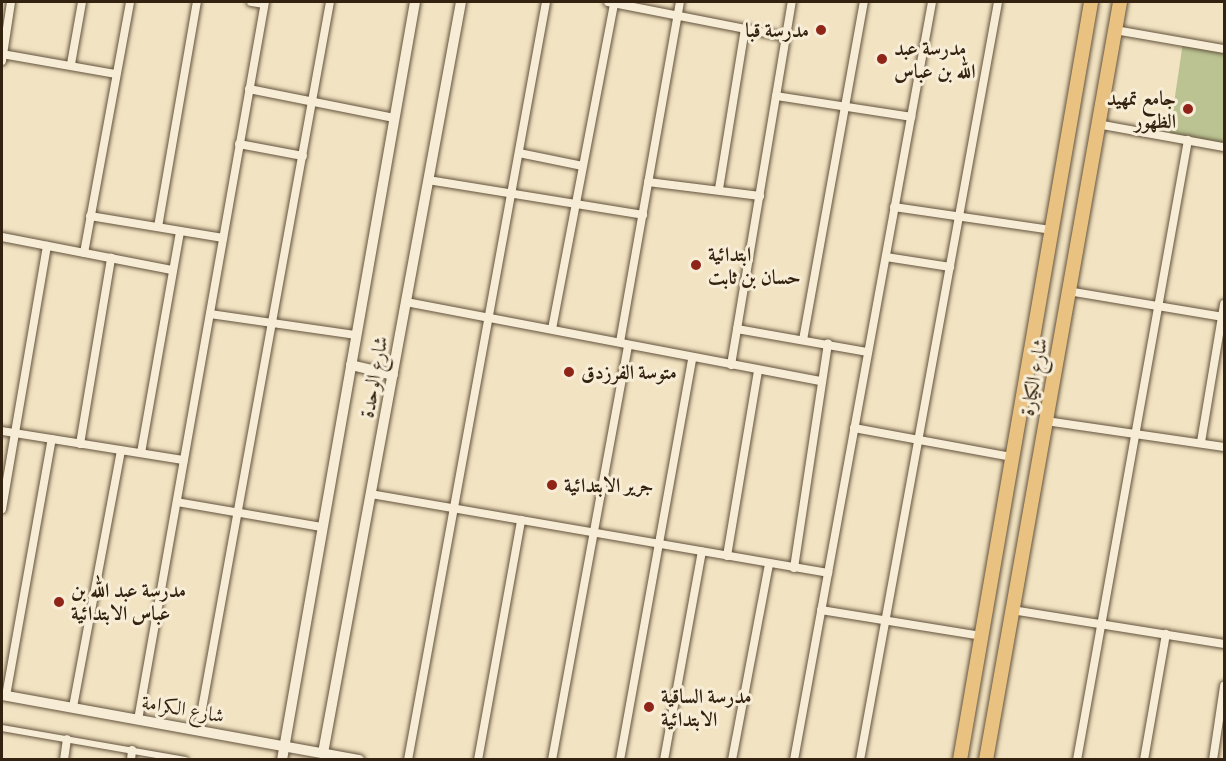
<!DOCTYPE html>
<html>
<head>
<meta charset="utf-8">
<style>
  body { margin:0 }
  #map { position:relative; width:1226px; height:761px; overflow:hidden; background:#f2e3c2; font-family:"IM FELL French Canon",Amiri,serif }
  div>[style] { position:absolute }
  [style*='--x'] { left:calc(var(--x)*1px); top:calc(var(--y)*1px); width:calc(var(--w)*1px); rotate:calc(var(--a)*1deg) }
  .green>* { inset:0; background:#bbc393 }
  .roads { filter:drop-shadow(0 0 2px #62523c) drop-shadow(0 0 2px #62523c) }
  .pedestrian>* { height:6px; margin:-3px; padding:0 3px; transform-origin:3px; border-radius:3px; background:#f7edd7 }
  .minor>* { height:8px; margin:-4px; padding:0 4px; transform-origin:4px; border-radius:4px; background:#f7edd7 }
  .tertiary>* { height:10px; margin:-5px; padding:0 5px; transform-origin:5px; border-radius:5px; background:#f7edd7 }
  .primary>* { height:14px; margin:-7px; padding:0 7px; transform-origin:7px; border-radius:7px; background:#e9c281 }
  .dots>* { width:16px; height:16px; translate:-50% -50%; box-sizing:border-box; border:3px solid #f7edd7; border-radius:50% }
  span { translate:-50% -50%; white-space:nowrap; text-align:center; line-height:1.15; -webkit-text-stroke:6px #f7edd7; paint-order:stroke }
  .poi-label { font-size:20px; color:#32220f; font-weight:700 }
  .right { translate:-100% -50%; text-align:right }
  .left { translate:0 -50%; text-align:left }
  .street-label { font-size:20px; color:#32220f }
  .frame { position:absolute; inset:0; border:3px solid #32220f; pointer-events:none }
</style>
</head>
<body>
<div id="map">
  <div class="green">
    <div style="clip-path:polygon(1183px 42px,1224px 49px,1224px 147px,1169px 137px)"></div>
  </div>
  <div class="roads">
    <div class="pedestrian">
      <div style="--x:2;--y:728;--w:186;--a:9.9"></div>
    </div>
    <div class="minor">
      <div style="--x:251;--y:2;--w:13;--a:9"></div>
      <div style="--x:608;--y:2;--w:181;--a:11.1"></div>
      <div style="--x:1115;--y:30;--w:111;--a:9.9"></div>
      <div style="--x:2;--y:54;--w:116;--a:10"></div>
      <div style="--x:2;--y:61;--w:60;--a:-81.3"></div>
      <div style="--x:71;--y:64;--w:63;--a:-79.9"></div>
      <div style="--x:249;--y:89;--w:148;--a:11.3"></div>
      <div style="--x:776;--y:96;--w:137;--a:8.8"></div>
      <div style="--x:1097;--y:124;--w:129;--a:10.3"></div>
      <div style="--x:239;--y:144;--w:65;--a:10.6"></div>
      <div style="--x:519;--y:153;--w:65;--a:11.5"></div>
      <div style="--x:428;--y:180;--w:218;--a:9.2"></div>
      <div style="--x:648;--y:182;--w:113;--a:7.1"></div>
      <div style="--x:719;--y:189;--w:162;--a:-80.8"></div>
      <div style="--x:894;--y:207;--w:160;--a:8.3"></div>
      <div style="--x:90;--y:216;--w:135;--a:9.4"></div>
      <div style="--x:158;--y:227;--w:228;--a:-80.2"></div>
      <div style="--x:2;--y:237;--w:173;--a:11"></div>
      <div style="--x:84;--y:253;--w:255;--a:-79.6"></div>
      <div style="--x:886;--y:257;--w:65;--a:8.9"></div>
      <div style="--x:1068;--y:291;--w:158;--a:9.5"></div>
      <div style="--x:406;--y:302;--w:423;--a:10.8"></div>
      <div style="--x:210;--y:314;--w:148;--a:8.2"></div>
      <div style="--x:552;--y:329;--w:332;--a:-79.2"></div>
      <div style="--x:737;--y:329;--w:133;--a:10"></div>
      <div style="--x:803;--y:340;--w:343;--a:-79.8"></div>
      <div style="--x:620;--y:342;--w:345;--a:-80"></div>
      <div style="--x:731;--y:365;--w:368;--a:-80.5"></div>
      <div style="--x:1046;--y:421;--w:180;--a:8.3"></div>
      <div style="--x:854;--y:428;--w:161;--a:10.4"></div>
      <div style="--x:2;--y:431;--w:184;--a:9.1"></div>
      <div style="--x:1201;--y:442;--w:140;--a:-80.5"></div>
      <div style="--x:80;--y:444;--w:189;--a:-80.5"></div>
      <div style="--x:141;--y:453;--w:225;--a:-80"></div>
      <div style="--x:371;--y:494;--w:464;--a:9.8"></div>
      <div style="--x:177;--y:502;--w:147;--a:9.8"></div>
      <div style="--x:2;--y:509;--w:267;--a:-80.3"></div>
      <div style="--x:727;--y:556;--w:189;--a:-80.5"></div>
      <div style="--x:794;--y:568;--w:227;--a:-81.4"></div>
      <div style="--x:821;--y:610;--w:162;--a:9.2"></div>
      <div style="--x:1012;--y:610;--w:215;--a:9.1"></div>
      <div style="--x:6;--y:696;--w:261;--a:-79.9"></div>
      <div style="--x:73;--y:707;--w:261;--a:-79.4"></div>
      <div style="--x:138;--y:720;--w:729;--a:-79.97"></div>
      <div style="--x:198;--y:731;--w:741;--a:-79.74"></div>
      <div style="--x:64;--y:760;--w:21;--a:-82"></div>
      <div style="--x:131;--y:760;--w:10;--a:-84"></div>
      <div style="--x:408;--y:760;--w:770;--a:-79.68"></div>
      <div style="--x:478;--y:760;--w:244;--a:-79.8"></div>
      <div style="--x:552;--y:760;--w:420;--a:-79.6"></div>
      <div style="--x:620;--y:760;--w:408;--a:-79.8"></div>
      <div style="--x:664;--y:760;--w:212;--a:-79.7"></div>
      <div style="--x:732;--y:760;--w:198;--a:-79.3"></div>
      <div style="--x:794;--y:760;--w:770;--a:-79.68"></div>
      <div style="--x:860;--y:760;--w:770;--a:-79.68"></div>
      <div style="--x:1077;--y:760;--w:630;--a:-79.85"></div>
      <div style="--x:1144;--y:760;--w:128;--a:-80.1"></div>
      <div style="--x:1213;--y:760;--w:75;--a:-81.5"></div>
    </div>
    <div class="tertiary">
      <div style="--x:351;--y:365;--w:43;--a:13.4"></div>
      <div style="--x:2;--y:695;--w:363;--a:10.3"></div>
      <div style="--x:323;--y:753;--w:764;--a:-79.59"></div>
      <div style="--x:282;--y:760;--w:770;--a:-80.05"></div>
    </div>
    <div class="primary">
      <div style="--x:960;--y:760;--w:769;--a:-80.19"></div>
      <div style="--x:986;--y:760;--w:770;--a:-79.97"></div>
    </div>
  </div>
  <div class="dots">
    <div style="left:821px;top:30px;background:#8f2418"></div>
    <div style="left:882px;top:59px;background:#8f2418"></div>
    <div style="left:1188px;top:109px;background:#8f2418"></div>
    <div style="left:696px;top:265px;background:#8f2418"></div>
    <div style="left:569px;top:372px;background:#8f2418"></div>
    <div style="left:552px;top:485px;background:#8f2418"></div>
    <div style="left:59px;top:602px;background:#8f2418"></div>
    <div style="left:649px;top:707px;background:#8f2418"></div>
  </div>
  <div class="poi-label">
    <span class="right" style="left:809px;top:30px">مدرسة قبا</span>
    <span class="left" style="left:894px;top:60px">مدرسة عبد<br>الله بن عباس</span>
    <span class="right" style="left:1176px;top:110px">جامع تمهيد<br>الظهور</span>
    <span class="left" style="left:708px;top:266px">ابتدائية<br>حسان بن ثابت</span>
    <span class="left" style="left:581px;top:372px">متوسة الفرزدق</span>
    <span class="left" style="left:564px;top:485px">جرير الابتدائية</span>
    <span class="left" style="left:71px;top:602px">مدرسة عبد الله بن<br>عباس الابتدائية</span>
    <span class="left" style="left:661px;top:708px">مدرسة الساقية<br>الابتدائية</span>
  </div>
  <div class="street-label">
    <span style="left:374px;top:377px;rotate:-80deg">شارع الوحدة</span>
    <span style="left:1034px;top:377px;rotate:-80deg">شارع الكيارة</span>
    <span style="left:183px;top:709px;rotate:10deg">شارع الكرامة</span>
  </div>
  <div class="frame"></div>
</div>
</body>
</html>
